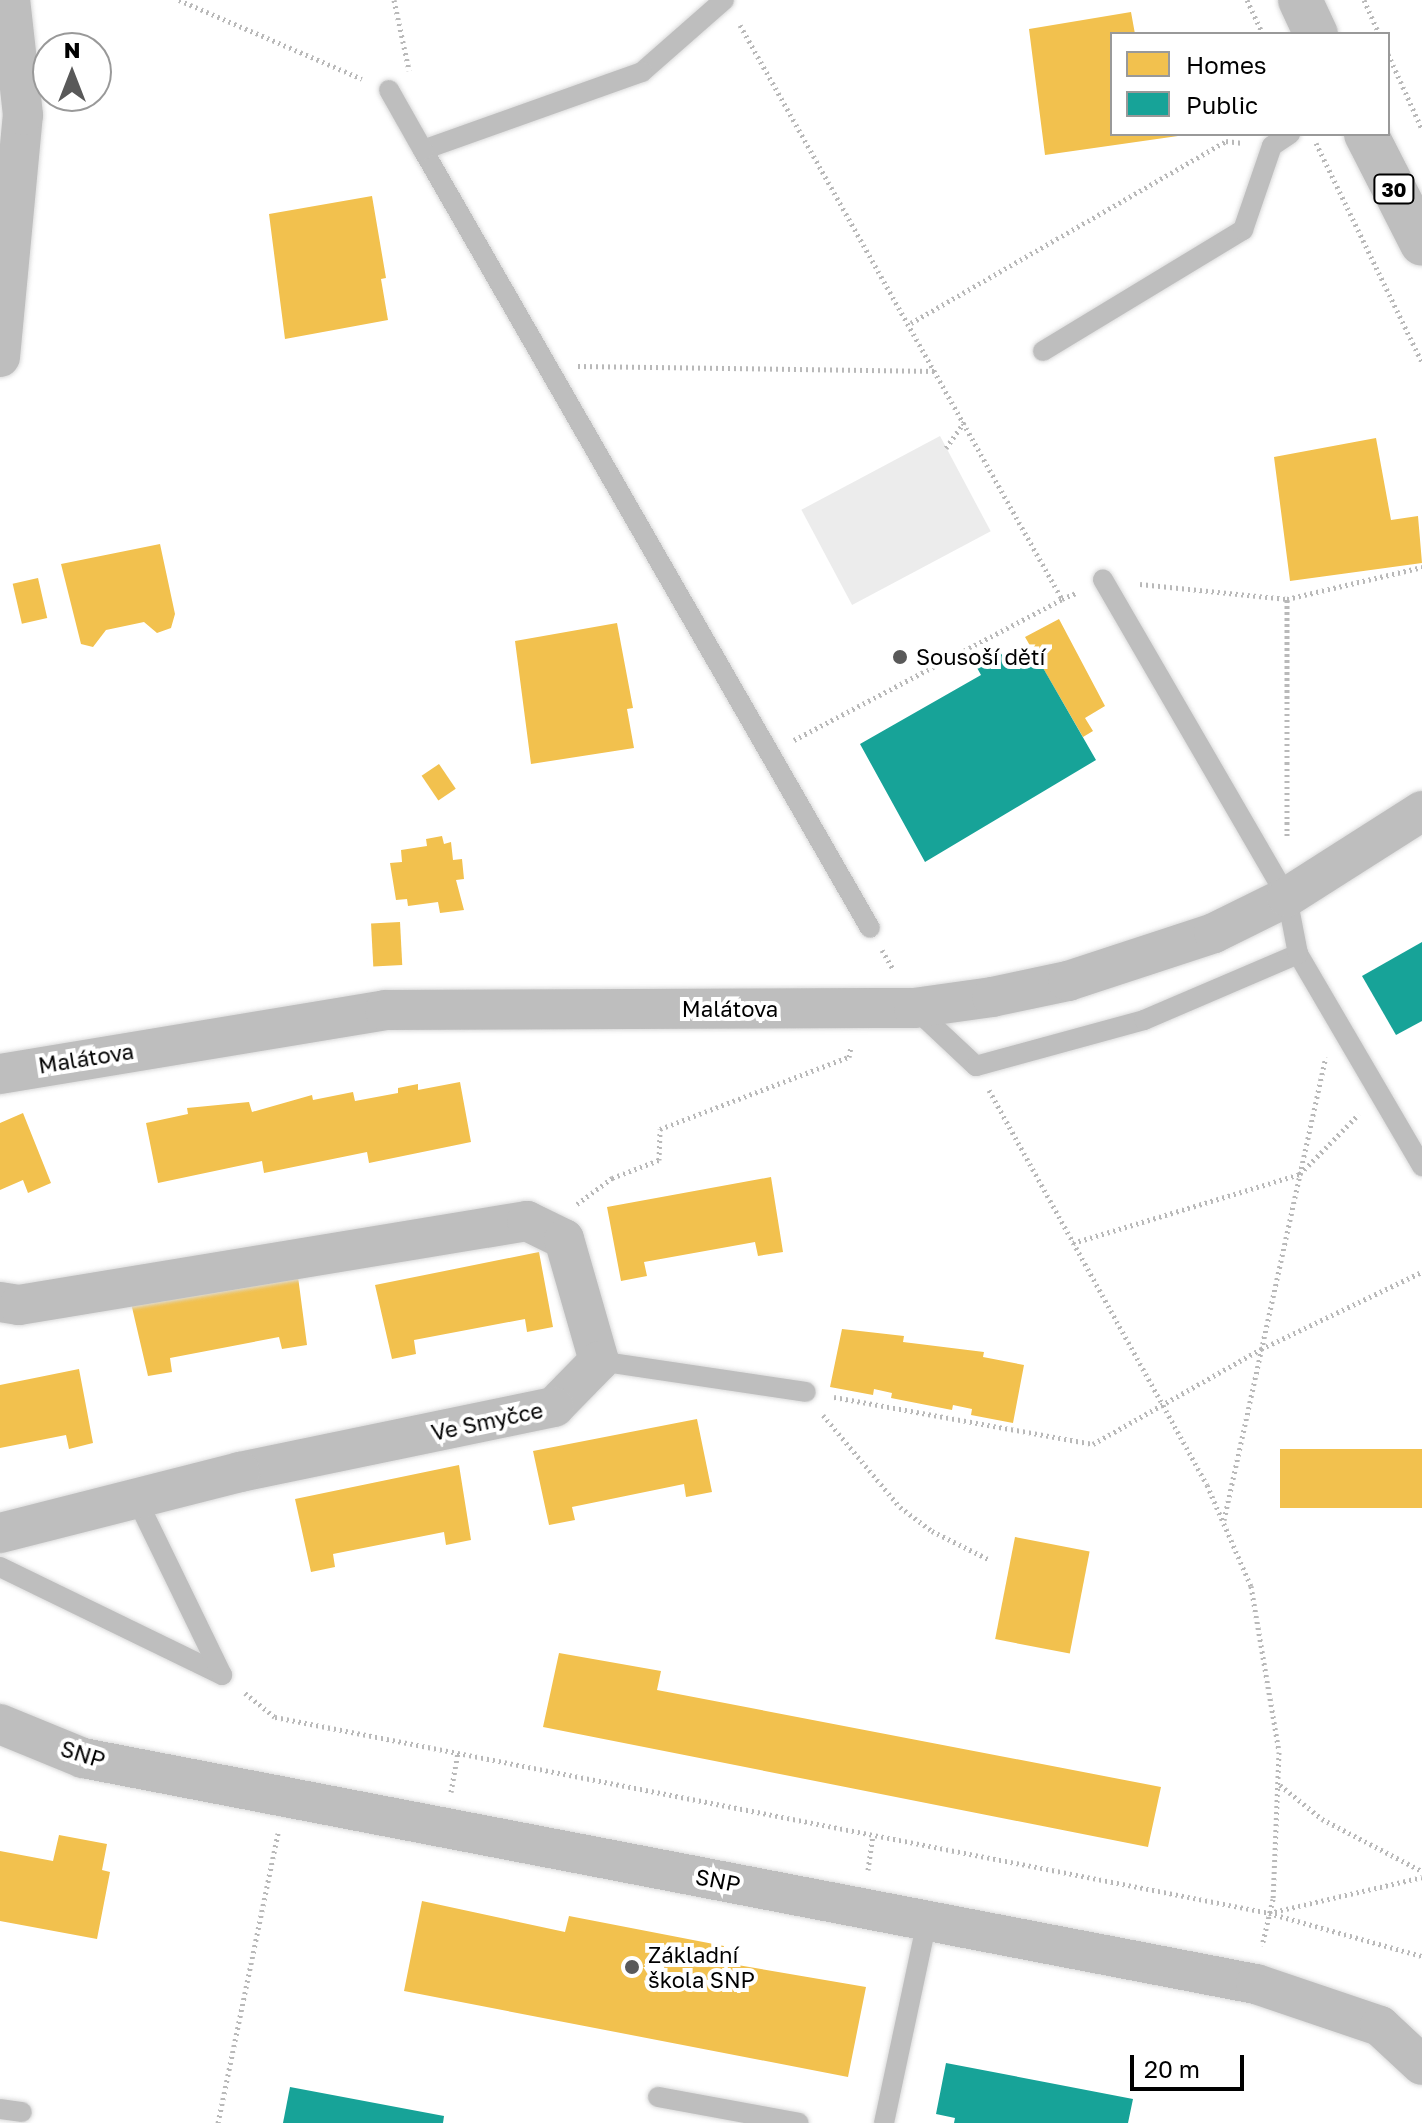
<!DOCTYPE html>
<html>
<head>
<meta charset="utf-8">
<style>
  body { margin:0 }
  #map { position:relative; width:1422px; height:2123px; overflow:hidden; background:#fff; font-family:"Golos Text",sans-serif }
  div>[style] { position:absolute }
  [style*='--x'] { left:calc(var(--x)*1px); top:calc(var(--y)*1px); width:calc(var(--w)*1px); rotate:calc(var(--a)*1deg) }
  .green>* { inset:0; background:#ececec; transform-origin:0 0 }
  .homes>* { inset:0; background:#f2c14e; transform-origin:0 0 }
  .public>* { inset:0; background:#17a398 }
  .path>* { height:5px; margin-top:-2.5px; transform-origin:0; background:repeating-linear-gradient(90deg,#b9b9b9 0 2px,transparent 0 6px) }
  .roads { filter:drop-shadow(0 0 2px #dbdbdb) drop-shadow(0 0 2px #dbdbdb) }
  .lane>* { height:20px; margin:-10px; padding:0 10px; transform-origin:10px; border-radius:10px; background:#bebebe }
  .street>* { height:40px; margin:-20px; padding:0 20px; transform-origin:20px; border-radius:20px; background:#bebebe }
  .primary>* { height:44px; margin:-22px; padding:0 22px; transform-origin:22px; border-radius:22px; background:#bebebe }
  .dots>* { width:22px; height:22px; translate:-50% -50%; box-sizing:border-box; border:4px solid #fff; border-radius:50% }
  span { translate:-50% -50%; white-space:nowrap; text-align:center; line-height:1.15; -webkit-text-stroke:8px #fff; paint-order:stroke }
  .shield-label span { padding:2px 6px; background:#fff; border:2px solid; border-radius:6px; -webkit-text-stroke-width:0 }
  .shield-label { font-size:20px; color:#000; font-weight:700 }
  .poi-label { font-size:22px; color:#000 }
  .left { translate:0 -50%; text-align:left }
  .street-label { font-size:22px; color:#000 }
  .legend { position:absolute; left:1110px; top:32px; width:280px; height:104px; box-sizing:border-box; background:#fff; border:2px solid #999; margin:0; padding:10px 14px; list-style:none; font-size:24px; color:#000 }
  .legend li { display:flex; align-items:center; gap:16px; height:40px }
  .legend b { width:40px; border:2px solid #999 }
  .north { position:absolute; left:32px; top:32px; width:80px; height:80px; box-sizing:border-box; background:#fff; border:2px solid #999; border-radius:50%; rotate:0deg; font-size:22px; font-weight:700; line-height:32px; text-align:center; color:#000 }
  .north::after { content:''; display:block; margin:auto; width:28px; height:36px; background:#595959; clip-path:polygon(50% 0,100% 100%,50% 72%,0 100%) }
  .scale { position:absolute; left:1130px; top:2055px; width:114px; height:36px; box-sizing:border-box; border:4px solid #000; border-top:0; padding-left:10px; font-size:24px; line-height:28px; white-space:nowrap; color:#000; -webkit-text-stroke:6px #fff; paint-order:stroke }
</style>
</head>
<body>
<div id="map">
  <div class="green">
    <div style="left:940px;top:436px;width:108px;height:157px;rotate:62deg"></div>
  </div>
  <div class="homes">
    <div style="clip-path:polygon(1131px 12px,1135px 34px,1112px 34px,1112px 134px,1178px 136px,1045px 155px,1029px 29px)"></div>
    <div style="clip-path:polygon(372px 196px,386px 278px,381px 279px,388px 320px,285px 339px,269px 214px)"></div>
    <div style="clip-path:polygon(1376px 438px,1391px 520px,1418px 516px,1422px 563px,1290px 581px,1274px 457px)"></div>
    <div style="clip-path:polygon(160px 544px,175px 614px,171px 628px,157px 633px,144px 622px,106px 630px,93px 647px,81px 644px,61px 564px)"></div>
    <div style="left:38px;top:578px;width:41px;height:26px;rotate:77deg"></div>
    <div style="clip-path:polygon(1059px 619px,1105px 706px,1085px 718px,1093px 731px,1083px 737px,1025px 637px)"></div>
    <div style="clip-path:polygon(617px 623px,633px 708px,627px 709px,634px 748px,531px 764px,515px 641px)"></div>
    <div style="left:439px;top:764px;width:30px;height:21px;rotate:56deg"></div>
    <div style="clip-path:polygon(442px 836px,444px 844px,451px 842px,453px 860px,462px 859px,464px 879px,456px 880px,464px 910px,440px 913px,438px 902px,408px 906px,407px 899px,396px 900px,390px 863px,402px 862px,401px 850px,427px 846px,426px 839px)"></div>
    <div style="left:400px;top:922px;width:43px;height:29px;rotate:87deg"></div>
    <div style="clip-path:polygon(460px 1082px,471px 1142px,369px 1163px,367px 1152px,264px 1173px,262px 1161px,158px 1183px,146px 1123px,188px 1114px,187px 1108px,249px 1102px,252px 1112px,312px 1095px,313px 1100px,353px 1092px,355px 1101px,398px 1093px,398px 1088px,418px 1084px,418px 1090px)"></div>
    <div style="clip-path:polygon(23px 1113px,51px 1183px,28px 1193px,23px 1180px,0 1190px,0 1123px)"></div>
    <div style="clip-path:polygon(771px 1177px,783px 1252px,758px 1256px,755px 1242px,644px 1262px,647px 1276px,621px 1281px,607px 1207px)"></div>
    <div style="clip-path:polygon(539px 1252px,553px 1327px,527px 1332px,525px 1319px,414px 1340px,416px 1354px,392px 1359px,375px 1285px)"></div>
    <div style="clip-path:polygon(297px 1269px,307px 1345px,282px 1349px,279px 1337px,170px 1358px,172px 1372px,148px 1376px,131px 1303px)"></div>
    <div style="clip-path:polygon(842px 1329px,904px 1336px,903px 1342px,984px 1352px,983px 1357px,1024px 1365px,1013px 1423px,971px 1415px,972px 1409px,953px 1405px,952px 1410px,891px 1398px,892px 1393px,874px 1389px,873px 1395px,830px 1387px)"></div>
    <div style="clip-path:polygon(79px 1369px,93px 1443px,69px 1449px,66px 1435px,0 1448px,0 1385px)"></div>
    <div style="clip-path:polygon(697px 1419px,712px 1492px,686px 1497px,684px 1484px,572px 1507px,575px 1520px,549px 1525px,533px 1451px)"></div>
    <div style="left:1422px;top:1449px;width:59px;height:142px;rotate:90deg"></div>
    <div style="clip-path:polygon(459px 1465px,471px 1540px,446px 1545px,444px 1532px,333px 1554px,335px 1567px,311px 1572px,295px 1499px)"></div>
    <div style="left:1015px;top:1537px;width:76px;height:104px;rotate:11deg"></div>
    <div style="clip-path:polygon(559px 1653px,661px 1671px,657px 1690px,1161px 1787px,1148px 1847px,543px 1727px)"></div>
    <div style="clip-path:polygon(59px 1835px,107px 1844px,102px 1870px,110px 1872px,97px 1939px,0 1921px,0 1851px,53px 1861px)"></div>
    <div style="clip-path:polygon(422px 1901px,565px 1932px,569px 1916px,724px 1946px,720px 1962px,866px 1987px,848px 2077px,404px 1991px)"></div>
  </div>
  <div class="public">
    <div style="clip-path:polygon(1031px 647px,1096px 760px,925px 862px,860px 744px,981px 675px,976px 666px,1000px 652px,1006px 661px)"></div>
    <div style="clip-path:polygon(1422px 942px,1422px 1021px,1396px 1035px,1362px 976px)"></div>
    <div style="clip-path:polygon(946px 2063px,1133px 2099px,1128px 2123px,954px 2123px,955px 2118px,936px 2114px)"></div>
    <div style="clip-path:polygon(290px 2087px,444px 2116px,443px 2123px,283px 2123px)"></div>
  </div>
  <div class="path">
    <div style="--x:179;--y:0;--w:199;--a:23.3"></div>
    <div style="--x:394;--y:0;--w:72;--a:77.9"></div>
    <div style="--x:1247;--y:0;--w:38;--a:65"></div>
    <div style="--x:1364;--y:0;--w:37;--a:66"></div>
    <div style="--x:740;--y:25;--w:658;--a:60.71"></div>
    <div style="--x:1062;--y:599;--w:15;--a:-23"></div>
    <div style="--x:1388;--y:54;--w:82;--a:65.6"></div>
    <div style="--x:1316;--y:143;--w:243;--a:64.2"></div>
    <div style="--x:911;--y:323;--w:364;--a:-30"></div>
    <div style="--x:1226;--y:141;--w:17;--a:7"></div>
    <div style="--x:578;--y:366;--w:358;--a:0.8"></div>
    <div style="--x:946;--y:448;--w:33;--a:-55"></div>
    <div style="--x:1140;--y:584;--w:148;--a:5.8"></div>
    <div style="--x:794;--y:740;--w:303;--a:-27.7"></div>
    <div style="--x:1287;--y:836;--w:237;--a:-90"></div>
    <div style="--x:1287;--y:599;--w:139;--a:-13.3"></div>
    <div style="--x:882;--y:950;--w:22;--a:60"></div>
    <div style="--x:989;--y:1090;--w:451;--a:61.1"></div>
    <div style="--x:1207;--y:1485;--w:110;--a:66.5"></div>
    <div style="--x:1251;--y:1586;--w:168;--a:80.4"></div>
    <div style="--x:1279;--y:1752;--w:147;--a:92.3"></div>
    <div style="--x:1273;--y:1899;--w:48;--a:103.2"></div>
    <div style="--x:577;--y:1204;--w:44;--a:-36.6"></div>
    <div style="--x:612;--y:1178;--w:50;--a:-21"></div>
    <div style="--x:659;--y:1160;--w:31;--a:-88"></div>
    <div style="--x:660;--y:1129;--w:202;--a:-20.9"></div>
    <div style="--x:849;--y:1057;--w:10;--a:-79"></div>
    <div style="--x:1073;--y:1243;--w:237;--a:-16.9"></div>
    <div style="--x:1300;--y:1174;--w:84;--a:-45.5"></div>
    <div style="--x:834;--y:1397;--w:263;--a:10.3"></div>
    <div style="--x:1093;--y:1444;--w:193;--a:-29.5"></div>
    <div style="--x:1261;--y:1349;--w:178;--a:-25.6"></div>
    <div style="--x:823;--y:1415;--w:120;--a:50.1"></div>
    <div style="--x:900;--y:1507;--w:40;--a:37"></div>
    <div style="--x:932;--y:1531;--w:65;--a:26.6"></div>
    <div style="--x:1224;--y:1520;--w:474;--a:-77.6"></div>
    <div style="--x:245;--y:1693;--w:38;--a:39"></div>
    <div style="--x:275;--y:1717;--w:1013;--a:11.15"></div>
    <div style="--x:1269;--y:1913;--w:159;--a:15.7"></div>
    <div style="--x:1280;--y:1785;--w:54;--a:39"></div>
    <div style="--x:1322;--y:1819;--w:113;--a:27.5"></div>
    <div style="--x:451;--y:1792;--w:40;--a:-80"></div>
    <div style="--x:868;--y:1870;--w:35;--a:-82"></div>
    <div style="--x:1269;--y:1913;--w:157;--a:-13.2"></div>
    <div style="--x:218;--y:2123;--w:296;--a:-78.3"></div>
  </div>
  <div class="roads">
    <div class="lane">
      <div style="--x:724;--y:0;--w:109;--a:138.7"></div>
      <div style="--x:642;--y:72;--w:232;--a:160.4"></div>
      <div style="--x:423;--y:150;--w:897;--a:60.12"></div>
      <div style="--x:389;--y:90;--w:69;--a:60.5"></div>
      <div style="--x:1043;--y:351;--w:234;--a:-31.2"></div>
      <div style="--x:1243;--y:230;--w:89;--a:-71"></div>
      <div style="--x:1272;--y:146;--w:22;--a:-34"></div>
      <div style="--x:1298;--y:954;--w:246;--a:59.7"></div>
      <div style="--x:914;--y:1008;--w:85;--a:43.1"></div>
      <div style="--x:976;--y:1066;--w:174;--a:-15.3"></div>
      <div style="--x:1144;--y:1020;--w:168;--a:-23.2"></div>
      <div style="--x:1298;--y:954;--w:58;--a:-100.9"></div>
      <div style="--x:1287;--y:897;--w:367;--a:-120.1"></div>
      <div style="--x:599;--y:1361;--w:209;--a:8.5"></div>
      <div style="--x:0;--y:1567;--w:247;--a:25.9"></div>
      <div style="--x:222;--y:1675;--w:197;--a:-115.9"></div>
      <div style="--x:658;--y:2097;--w:143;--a:10.4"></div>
      <div style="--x:0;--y:2109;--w:22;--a:8"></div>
      <div style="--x:884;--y:2123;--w:208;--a:-78"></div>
    </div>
    <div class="street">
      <div style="--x:0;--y:357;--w:243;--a:-84.6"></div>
      <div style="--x:23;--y:115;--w:116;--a:-96.4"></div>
      <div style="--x:0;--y:1074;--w:390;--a:-9.4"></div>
      <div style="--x:385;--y:1010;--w:529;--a:-0.22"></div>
      <div style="--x:914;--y:1008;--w:79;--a:-8"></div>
      <div style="--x:992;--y:997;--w:78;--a:-11.9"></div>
      <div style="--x:1068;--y:981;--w:154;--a:-18.2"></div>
      <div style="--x:1214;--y:933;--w:81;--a:-26.3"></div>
      <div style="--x:1287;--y:897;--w:160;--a:-32.5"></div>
      <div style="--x:0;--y:1302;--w:19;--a:9"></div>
      <div style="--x:19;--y:1305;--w:515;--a:-9.39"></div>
      <div style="--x:527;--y:1221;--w:41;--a:25.9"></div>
      <div style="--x:564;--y:1239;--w:127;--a:74"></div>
      <div style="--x:599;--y:1361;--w:64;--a:134.4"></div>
      <div style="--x:554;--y:1407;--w:321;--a:168.3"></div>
      <div style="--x:240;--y:1472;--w:248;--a:165.7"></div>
      <div style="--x:0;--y:1724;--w:90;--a:22.3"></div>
      <div style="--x:83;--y:1758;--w:1195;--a:10.91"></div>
      <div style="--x:1256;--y:1984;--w:131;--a:18.7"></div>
      <div style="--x:1380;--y:2026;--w:57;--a:42.9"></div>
    </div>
    <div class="primary">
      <div style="--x:1300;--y:0;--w:38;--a:65"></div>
      <div style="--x:1366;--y:134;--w:123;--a:63"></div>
    </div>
  </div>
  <div class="dots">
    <div style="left:900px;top:657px;background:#595959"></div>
    <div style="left:632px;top:1967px;background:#595959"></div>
  </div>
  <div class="shield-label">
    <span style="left:1394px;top:189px">30</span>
  </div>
  <div class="poi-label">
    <span class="left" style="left:916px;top:657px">Sousoší dětí</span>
    <span class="left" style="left:648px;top:1967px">Základní<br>škola SNP</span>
  </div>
  <div class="street-label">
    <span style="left:730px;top:1009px">Malátova</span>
    <span style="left:86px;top:1058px;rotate:-9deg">Malátova</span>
    <span style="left:487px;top:1421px;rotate:-12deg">Ve Smyčce</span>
    <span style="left:83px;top:1754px;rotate:17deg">SNP</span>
    <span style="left:718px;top:1880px;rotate:11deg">SNP</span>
  </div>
  <ul class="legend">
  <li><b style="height:22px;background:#f2c14e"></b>Homes</li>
  <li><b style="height:22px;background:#17a398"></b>Public</li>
  </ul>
  <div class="north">N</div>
  <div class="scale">20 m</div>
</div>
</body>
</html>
